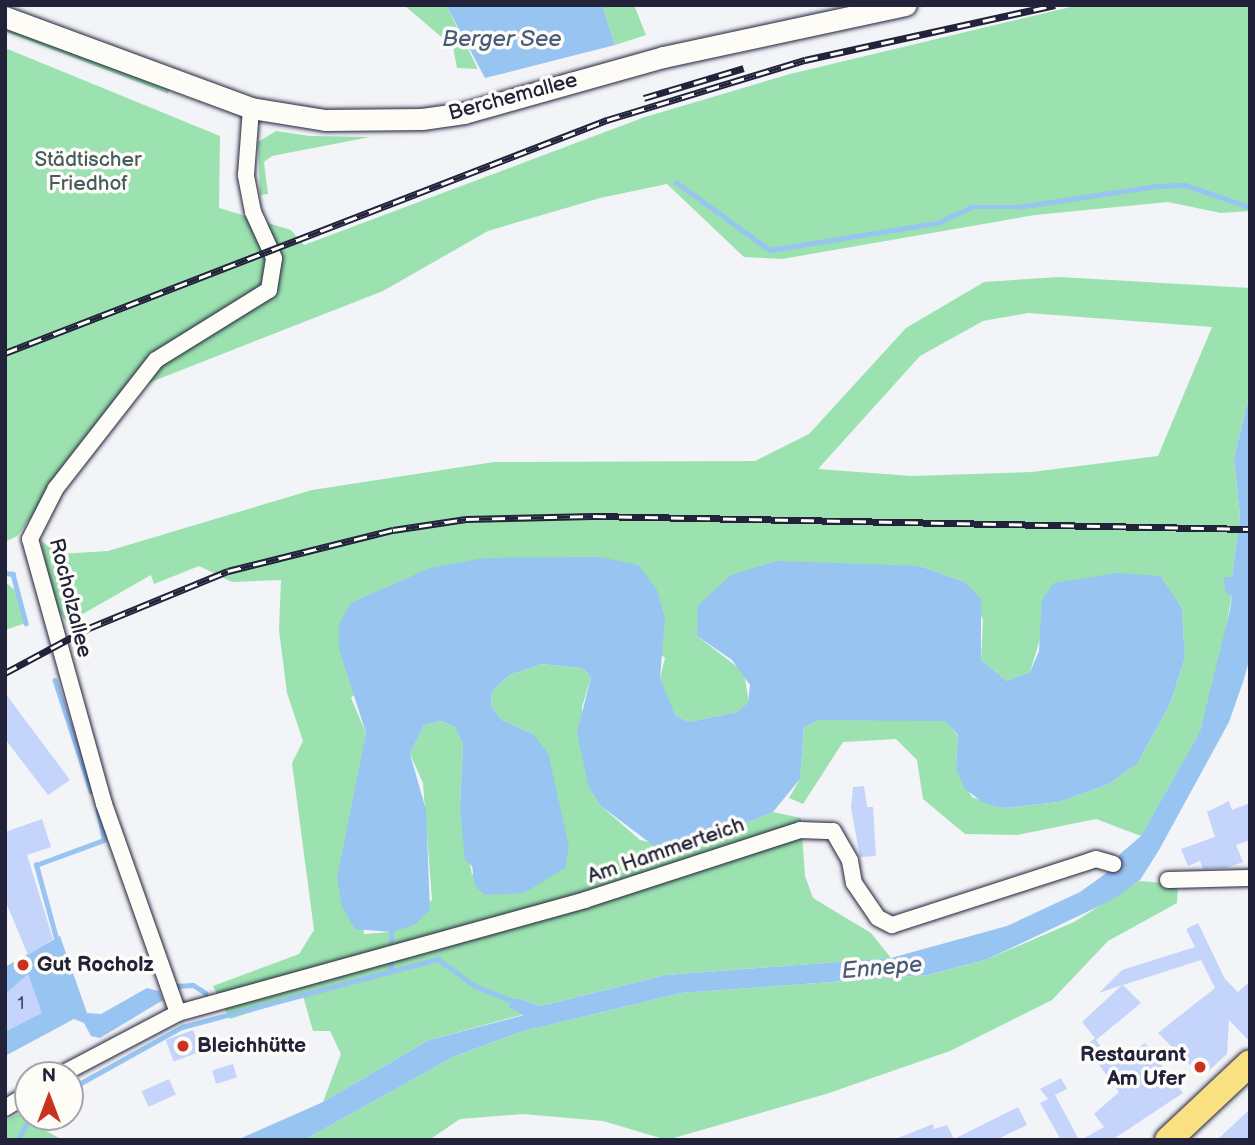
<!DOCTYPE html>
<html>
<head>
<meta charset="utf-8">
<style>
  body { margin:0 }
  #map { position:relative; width:1255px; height:1145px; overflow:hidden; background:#f2f4f8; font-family:"Balsamiq Sans",sans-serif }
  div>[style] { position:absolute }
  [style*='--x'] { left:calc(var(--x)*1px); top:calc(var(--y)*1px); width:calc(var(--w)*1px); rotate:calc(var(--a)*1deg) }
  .green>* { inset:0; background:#9be2b0; transform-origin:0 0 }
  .water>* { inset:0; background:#98c4f2 }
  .stream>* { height:4.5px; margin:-2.25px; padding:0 2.25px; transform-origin:2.25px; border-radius:2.25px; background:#98c4f2 }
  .building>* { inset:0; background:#c4d4fa; transform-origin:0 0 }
  .roads { filter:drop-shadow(0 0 2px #22223b) drop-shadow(0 0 2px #22223b) }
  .minor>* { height:16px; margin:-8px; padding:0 8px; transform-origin:8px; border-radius:8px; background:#fdfcf7 }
  .tertiary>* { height:21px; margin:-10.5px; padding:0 10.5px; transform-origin:10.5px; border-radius:10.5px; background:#fdfcf7 }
  .primary>* { height:26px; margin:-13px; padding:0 13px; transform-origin:13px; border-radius:13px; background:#f9e181 }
  .rail>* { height:7px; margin-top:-3.5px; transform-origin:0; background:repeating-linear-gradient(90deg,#fdfcf7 0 13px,#22223b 0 26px); box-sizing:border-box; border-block:2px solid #22223b }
  .dots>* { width:19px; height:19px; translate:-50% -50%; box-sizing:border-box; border:4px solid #fdfcf7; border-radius:50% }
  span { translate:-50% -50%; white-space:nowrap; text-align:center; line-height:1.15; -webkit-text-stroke:7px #fdfcf7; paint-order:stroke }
  .number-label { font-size:18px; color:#4a4e6b }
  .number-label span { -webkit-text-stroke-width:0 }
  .street-label { font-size:21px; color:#22223b }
  .park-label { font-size:21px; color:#465c5e }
  .poi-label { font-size:21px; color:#22223b; font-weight:700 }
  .left { translate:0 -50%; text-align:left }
  .right { translate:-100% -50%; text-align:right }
  .water-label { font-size:23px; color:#4b5b7b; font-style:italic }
  .frame { position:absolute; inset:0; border:7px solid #22223b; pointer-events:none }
  .north { position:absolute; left:14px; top:1061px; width:70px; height:70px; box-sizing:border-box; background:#fdfcf7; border:2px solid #a5a5ac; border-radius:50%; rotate:0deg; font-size:19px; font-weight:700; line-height:28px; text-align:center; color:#22223b }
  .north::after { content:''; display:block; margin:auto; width:24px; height:32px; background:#c8321e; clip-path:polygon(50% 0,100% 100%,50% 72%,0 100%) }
</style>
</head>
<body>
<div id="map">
  <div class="green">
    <div style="clip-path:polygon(404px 5px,446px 5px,478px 69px,457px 68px,453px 47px)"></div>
    <div style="clip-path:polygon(602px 5px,634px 5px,646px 35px,615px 45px)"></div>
    <div style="clip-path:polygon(1079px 5px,1250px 5px,1250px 211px,1221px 213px,1168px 202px,1035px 215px,782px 259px,744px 257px,667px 184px,600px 198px,488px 231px,383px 291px,123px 393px,17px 536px,5px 542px,5px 48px,220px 136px,219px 208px,291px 230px,304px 245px,645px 117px,790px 74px)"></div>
    <div style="left:5px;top:27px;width:176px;height:4px;rotate:21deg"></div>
    <div style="clip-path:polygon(276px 131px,309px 136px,370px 137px,272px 156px,264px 162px,268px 194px,260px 195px,258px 142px)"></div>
    <div style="clip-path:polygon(evenodd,1059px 277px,1250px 288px,1250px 392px,1234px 458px,1240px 517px,1232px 578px,1224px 577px,1232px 595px,1223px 644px,1200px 733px,1141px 836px,1096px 819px,1017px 835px,965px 834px,923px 799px,917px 760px,896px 739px,843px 742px,803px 804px,789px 798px,800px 779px,804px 727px,820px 720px,945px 720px,958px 736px,956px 769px,972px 797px,1004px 808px,1059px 802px,1109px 784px,1137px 764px,1170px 704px,1185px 658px,1182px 608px,1159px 576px,1041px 636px,1030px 672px,1007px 681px,981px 660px,983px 620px,965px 582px,920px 566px,697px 636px,744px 672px,749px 703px,737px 712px,689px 722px,675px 715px,664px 694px,660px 678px,665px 658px,523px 559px,484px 558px,351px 698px,366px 733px,356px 798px,364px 934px,391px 932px,432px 900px,423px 783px,410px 754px,424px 725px,442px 721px,455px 727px,463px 744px,460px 806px,472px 875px,533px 734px,502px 720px,491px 706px,492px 692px,509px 675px,542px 664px,582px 668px,591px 677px,582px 707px,589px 788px,601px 806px,640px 840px,684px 849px,773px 812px,801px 818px,805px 876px,813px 898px,871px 933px,891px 958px,666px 975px,541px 1006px,517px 998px,525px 1014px,429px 1040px,323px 1102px,341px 1054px,330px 1031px,313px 1031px,303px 996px,230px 1019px,213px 986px,299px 954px,314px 930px,292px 763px,303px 741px,287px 693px,279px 630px,281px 580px,232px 582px,199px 566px,154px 584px,151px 575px,67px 623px,53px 602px,41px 541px,60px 554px,108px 551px,312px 490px,494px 462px,755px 461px,809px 434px,906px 328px,984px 282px,1059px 277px,1028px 313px,1212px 327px,1158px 456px,1032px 472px,912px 476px,818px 469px,920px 356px,983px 321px,1028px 313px)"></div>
    <div style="clip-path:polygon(5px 582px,16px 591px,26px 623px,5px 630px)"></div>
    <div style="clip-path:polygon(1139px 881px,1178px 884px,1177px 903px,1108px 941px,1052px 1000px,950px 1051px,826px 1094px,667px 1140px,603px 1121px,523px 1114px,460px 1119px,429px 1140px,304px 1140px,453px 1057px,520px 1032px,681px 993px,929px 975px,988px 959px,1074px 922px)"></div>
    <div style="clip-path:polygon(18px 1114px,62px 1140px,5px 1140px,5px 1121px)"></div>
  </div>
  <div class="water">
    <div style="clip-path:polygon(446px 5px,602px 5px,615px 45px,485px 78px)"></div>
    <div style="clip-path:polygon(1250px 392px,1250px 657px,1244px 679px,1229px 722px,1159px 850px,1140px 880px,1112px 900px,988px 959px,928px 975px,681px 993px,520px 1032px,453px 1057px,304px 1140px,237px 1140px,323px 1102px,429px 1040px,524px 1015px,508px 1007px,517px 998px,541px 1006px,666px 975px,891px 958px,1007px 926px,1080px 892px,1112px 869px,1120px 854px,1141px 836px,1200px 732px,1230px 610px,1232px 596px,1225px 592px,1224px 577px,1232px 577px,1240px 517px,1234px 458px)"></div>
    <div style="clip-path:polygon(600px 557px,638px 565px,657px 590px,665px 619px,660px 678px,675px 715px,689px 722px,737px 712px,748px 703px,750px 685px,732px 660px,697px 636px,698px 605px,731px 575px,777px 561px,920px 566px,965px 582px,981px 599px,981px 660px,1007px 681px,1030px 672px,1039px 651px,1042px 600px,1054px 583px,1116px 573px,1160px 576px,1182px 608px,1185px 658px,1170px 704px,1137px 764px,1109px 784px,1059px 802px,1004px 808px,984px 803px,965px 789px,956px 769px,958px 735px,945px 721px,820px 720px,804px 727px,800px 779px,773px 812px,684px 849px,658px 849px,601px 806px,589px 788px,577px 733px,591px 677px,582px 668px,542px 664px,509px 675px,492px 692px,491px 706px,502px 720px,533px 734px,548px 753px,569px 847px,565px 868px,524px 893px,485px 895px,475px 886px,472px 866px,465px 860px,460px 806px,463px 744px,455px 727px,442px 721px,424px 725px,410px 754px,426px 810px,430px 910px,414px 925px,391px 932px,355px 929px,342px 907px,337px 878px,366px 733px,339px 649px,339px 624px,351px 603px,430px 568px,484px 558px)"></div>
    <div style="clip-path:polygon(60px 936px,87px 1013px,101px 1014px,147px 988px,159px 991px,163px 1000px,100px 1038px,91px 1036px,84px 1023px,74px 1019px,5px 1056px,5px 967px)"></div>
  </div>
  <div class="stream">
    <div style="--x:676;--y:182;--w:116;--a:35.9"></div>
    <div style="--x:770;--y:250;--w:169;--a:-9.2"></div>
    <div style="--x:937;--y:223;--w:38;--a:-25"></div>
    <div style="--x:971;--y:207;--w:47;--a:0"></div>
    <div style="--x:1018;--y:207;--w:141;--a:-8.6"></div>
    <div style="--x:1157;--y:186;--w:28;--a:-2"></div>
    <div style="--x:1185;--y:185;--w:69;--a:18.7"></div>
    <div style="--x:5;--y:573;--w:8;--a:7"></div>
    <div style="--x:13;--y:574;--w:51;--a:75.1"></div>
    <div style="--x:55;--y:680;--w:117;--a:72"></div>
    <div style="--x:56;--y:938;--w:76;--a:-105.3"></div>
    <div style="--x:36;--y:865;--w:72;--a:-20.2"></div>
    <div style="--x:104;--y:840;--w:30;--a:-102"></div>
    <div style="--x:391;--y:941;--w:9;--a:-90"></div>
    <div style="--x:390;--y:971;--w:8;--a:-83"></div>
    <div style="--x:175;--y:986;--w:18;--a:-3"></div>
    <div style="--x:193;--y:985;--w:15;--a:32"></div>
    <div style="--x:70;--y:1089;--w:128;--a:-29"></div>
    <div style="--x:182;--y:1027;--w:265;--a:-14.9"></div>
    <div style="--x:438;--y:959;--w:46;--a:36.1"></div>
    <div style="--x:475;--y:986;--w:46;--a:21.6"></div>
    <div style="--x:18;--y:1140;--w:26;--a:-62"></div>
  </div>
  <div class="building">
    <div style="clip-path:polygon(5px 693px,70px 780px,48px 795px,5px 739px)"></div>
    <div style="clip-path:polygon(864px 786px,867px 807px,873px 807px,876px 856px,860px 857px,851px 808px,853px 787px)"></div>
    <div style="clip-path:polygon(1229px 801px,1232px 810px,1250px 803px,1250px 840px,1236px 845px,1243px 862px,1226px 868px,1203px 869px,1200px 861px,1188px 866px,1181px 849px,1215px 837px,1207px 812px)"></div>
    <div style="clip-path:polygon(42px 819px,51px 847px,27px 855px,53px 939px,28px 955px,5px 900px,5px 832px)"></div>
    <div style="clip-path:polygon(1198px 923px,1225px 979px,1238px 992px,1250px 981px,1250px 1042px,1229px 1020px,1227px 1054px,1202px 1077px,1158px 1033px,1215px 988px,1201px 960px,1123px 985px,1141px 1003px,1096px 1040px,1115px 1065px,1145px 1043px,1183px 1093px,1112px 1140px,1081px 1140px,1104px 1127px,1094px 1114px,1119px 1092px,1085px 1046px,1095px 1038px,1082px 1022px,1122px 985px,1099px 993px,1122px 970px,1195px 947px,1186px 929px)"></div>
    <div style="clip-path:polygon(28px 974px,42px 1013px,5px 1032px,5px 994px)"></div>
    <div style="left:193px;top:1030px;width:23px;height:29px;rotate:70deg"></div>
    <div style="left:233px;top:1064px;width:14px;height:22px;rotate:73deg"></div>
    <div style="clip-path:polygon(1061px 1078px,1067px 1089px,1055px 1095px,1079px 1140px,1061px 1140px,1040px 1103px,1048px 1099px,1040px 1089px)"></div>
    <div style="left:169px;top:1079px;width:17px;height:30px;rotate:66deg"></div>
    <div style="clip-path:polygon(1018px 1107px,1027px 1125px,996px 1140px,893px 1140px,933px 1124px,934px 1129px,947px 1125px,954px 1139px)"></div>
    <div style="clip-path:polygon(1250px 1109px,1250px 1140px,1217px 1140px,1232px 1126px)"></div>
  </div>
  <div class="roads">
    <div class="minor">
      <div style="--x:1168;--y:880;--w:82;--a:-1.4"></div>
      <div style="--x:178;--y:1013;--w:222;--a:-109.5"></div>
      <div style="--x:104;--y:804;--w:275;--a:-105.6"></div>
      <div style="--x:30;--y:539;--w:57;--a:-63"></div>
      <div style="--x:56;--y:488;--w:162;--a:-52"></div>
      <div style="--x:156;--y:360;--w:133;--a:-31.8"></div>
      <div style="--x:269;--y:290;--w:32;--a:-81"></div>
      <div style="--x:274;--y:258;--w:51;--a:-114.5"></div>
      <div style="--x:253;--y:212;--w:38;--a:-101"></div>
      <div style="--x:246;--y:175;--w:67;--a:-85.7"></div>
      <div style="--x:60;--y:1075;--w:133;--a:-27.7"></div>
      <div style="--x:178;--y:1013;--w:422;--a:-15.5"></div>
      <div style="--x:585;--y:900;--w:226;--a:-18"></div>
      <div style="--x:800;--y:830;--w:33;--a:2"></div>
      <div style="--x:833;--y:831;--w:34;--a:60"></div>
      <div style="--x:850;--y:861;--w:22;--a:80"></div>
      <div style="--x:854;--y:883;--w:42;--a:55.6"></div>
      <div style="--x:878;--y:918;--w:16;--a:27"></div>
      <div style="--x:892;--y:925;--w:214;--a:-17.9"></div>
      <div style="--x:1096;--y:859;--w:18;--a:16"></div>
      <div style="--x:5;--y:1108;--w:27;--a:-31"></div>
    </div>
    <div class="tertiary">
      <div style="--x:5;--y:17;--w:262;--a:20.3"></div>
      <div style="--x:251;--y:108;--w:75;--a:9.2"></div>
      <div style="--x:325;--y:120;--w:97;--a:-0.6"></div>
      <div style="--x:422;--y:119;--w:42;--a:-8.1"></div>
      <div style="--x:464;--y:113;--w:207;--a:-15.7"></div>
      <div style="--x:663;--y:57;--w:248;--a:-12.1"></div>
    </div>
    <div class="primary">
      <div style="--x:1168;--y:1140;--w:112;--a:-43.2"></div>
    </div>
  </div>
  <div class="rail">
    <div style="--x:644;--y:98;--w:104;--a:-16.7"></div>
    <div style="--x:5;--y:353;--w:646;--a:-21.16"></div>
    <div style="--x:607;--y:120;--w:207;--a:-16.9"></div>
    <div style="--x:805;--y:60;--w:256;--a:-12.4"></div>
    <div style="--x:5;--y:673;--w:95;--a:-28.2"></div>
    <div style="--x:89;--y:628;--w:150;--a:-22.3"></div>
    <div style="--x:228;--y:571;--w:170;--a:-14"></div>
    <div style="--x:393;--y:530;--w:74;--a:-8.6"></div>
    <div style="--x:466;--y:519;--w:127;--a:-1.4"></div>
    <div style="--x:593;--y:516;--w:657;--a:1.13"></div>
  </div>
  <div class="dots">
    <div style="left:23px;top:965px;background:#c8321e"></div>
    <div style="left:183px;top:1046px;background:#c8321e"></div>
    <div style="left:1200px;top:1067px;background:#c8321e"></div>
  </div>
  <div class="number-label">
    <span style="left:21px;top:1004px">1</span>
  </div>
  <div class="street-label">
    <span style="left:513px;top:97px;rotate:-15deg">Berchemallee</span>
    <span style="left:70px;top:598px;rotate:76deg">Rocholzallee</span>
    <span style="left:666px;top:851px;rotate:-19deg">Am Hammerteich</span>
  </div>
  <div class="park-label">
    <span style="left:88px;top:172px">Städtischer<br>Friedhof</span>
  </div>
  <div class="poi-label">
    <span class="left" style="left:37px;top:965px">Gut Rocholz</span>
    <span class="left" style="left:197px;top:1046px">Bleichhütte</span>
    <span class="right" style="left:1186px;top:1067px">Restaurant<br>Am Ufer</span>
  </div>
  <div class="water-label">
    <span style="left:502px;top:39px">Berger See</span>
    <span style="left:882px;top:968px;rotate:-5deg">Ennepe</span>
  </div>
  <div class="frame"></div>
  <div class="north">N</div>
</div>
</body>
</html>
